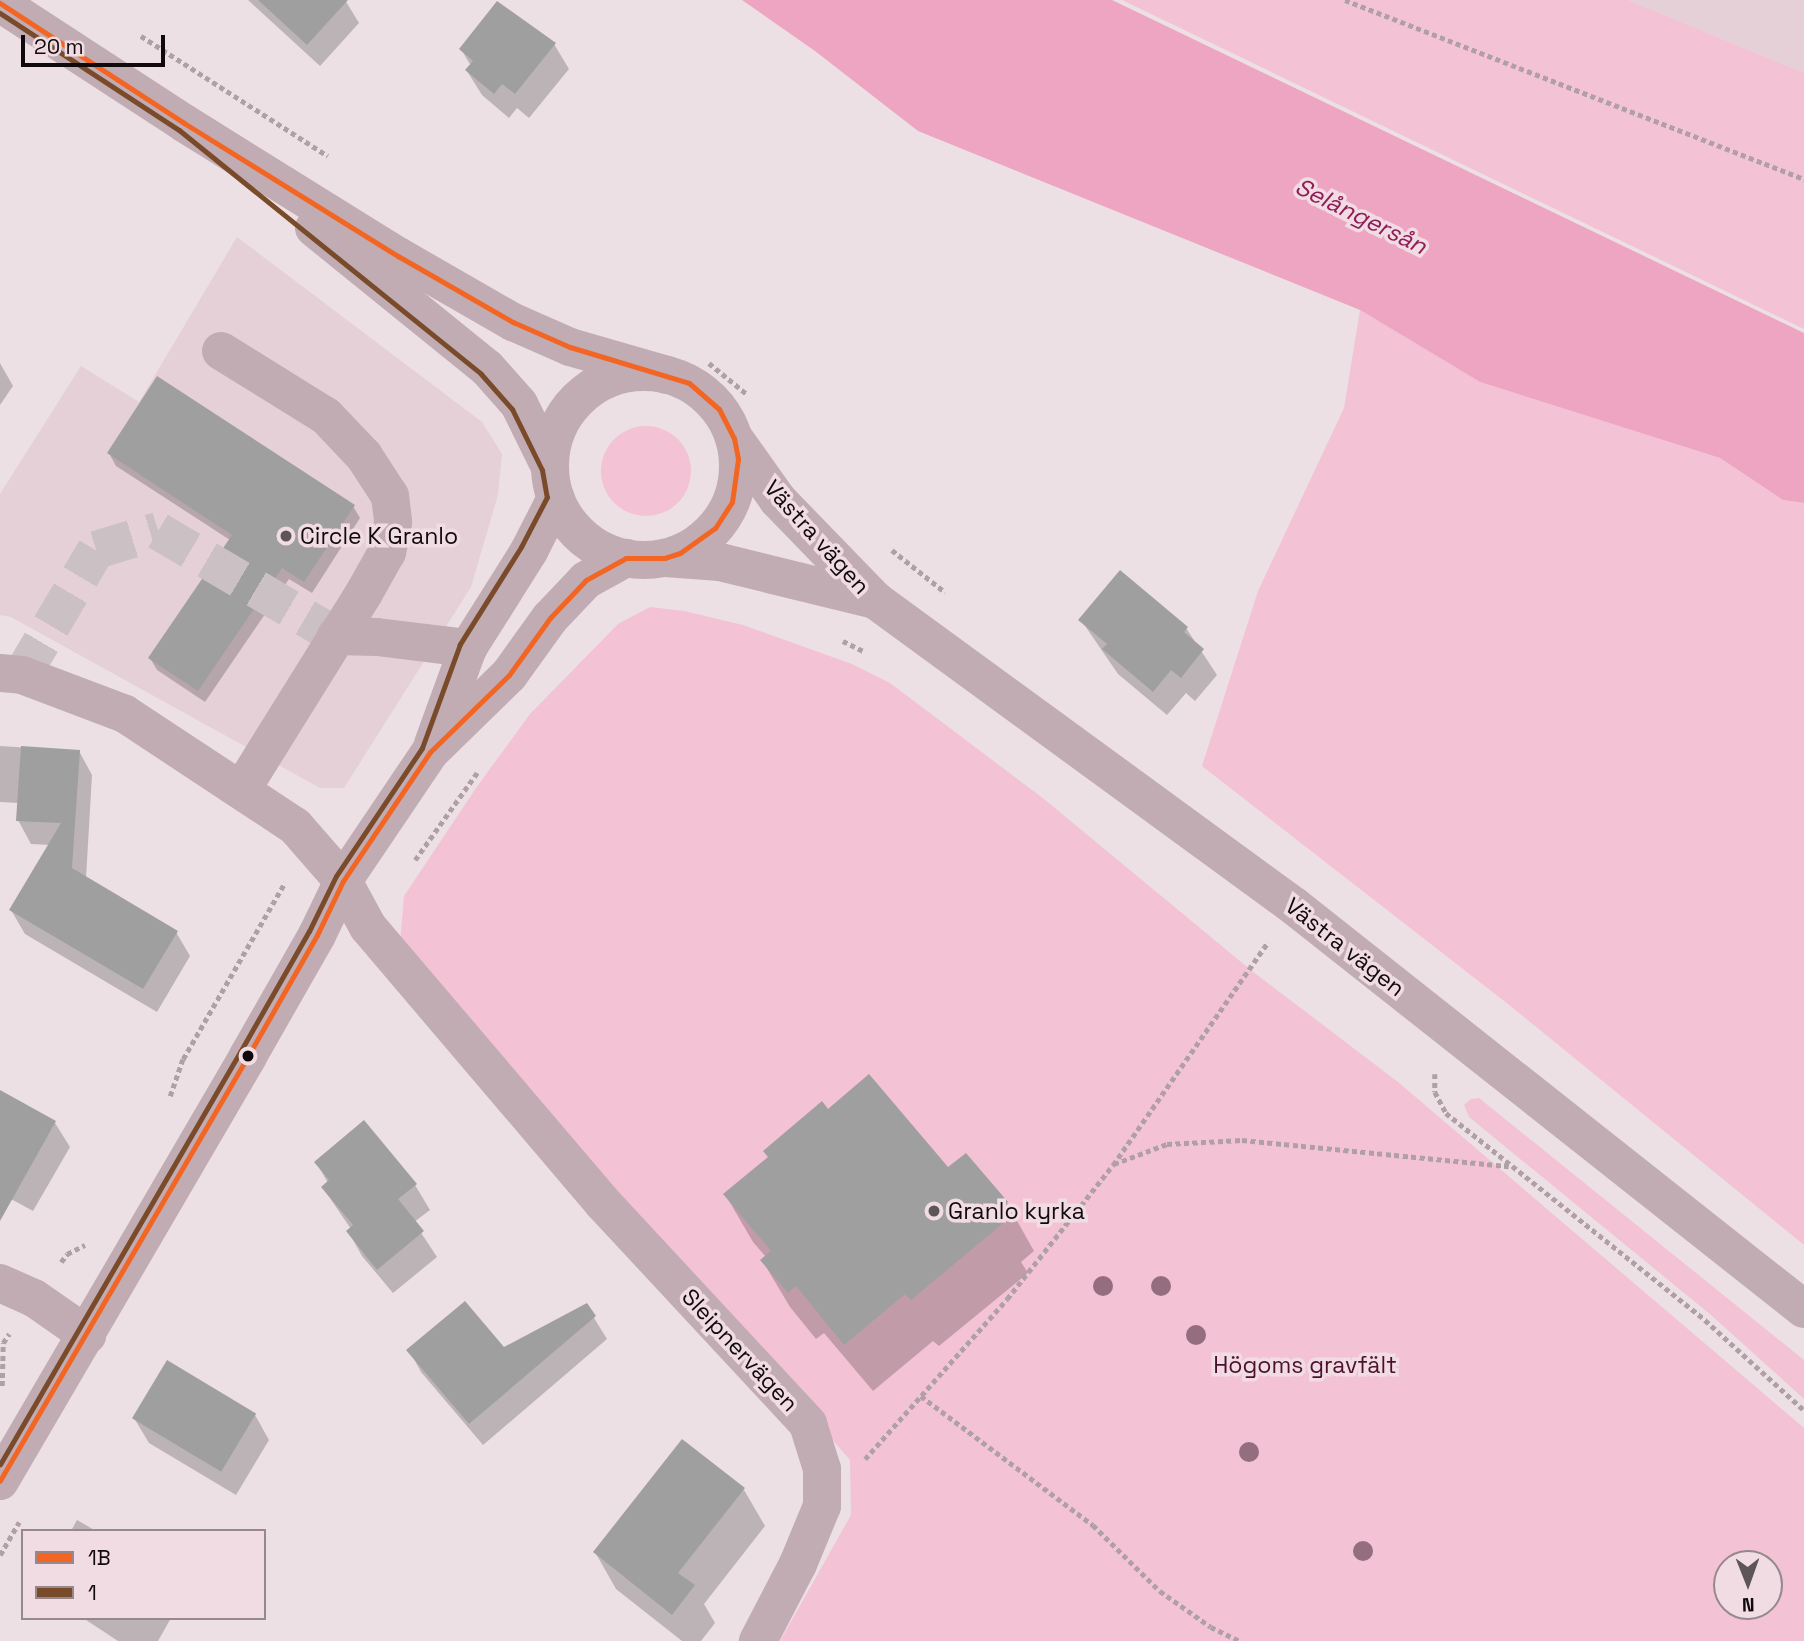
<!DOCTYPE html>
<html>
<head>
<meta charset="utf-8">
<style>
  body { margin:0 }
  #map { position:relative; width:1804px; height:1641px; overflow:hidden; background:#ece0e4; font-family:"Space Grotesk",sans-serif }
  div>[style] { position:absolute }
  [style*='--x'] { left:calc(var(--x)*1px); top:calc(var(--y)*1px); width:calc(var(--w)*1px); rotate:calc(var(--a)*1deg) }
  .built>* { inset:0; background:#e4d0d6 }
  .green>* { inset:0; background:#f3c2d4 }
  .round { border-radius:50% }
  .water>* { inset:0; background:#eea5c2 }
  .shadow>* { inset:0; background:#0003 }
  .building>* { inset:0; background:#a09f9f; transform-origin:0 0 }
  .minor-tunnel>* { height:38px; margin-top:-19px; transform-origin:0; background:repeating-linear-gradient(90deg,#cbc0c4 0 38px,transparent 0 57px) }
  .path>* { height:4.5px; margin-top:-2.25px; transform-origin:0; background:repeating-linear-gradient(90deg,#b0a0a6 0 5px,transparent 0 8.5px) }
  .minor>* { height:38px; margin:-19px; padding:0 19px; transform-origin:19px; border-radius:19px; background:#c1acb4 }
  .minor>.ring { margin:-19px; padding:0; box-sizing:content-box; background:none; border:38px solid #c1acb4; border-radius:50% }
  .bus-1>* { height:5px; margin:-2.5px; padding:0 2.5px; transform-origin:2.5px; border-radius:2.5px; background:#f26522 }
  .bus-2>* { height:5px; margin:-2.5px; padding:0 2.5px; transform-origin:2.5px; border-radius:2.5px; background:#7a4b2a }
  .trees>* { width:20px; height:20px; margin:-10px; border-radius:50%; background:#946e7f }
  .dots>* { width:19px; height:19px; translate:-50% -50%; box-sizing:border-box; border:4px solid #f0dce2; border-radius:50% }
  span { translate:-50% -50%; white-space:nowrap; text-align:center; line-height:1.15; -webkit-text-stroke:7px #f0dce2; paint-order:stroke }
  .poi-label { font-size:23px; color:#100a0c }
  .left { translate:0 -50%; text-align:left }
  .street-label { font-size:23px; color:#100a0c }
  .park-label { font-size:23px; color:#4c102d }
  .water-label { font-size:24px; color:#901d58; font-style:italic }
  .legend { position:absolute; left:21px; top:1529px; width:245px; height:91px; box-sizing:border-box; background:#f0dce2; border:2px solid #96888c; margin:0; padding:9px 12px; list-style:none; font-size:21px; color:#100a0c }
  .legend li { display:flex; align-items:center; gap:14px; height:35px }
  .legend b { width:35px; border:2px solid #96888c }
  .north { position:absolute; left:1713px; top:1550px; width:70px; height:70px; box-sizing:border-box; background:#f0dce2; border:2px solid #96888c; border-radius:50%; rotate:179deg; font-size:19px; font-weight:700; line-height:28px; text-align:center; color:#100a0c }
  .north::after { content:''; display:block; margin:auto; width:24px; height:32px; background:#5d5558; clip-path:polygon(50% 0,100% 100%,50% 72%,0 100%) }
  .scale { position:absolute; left:21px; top:35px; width:144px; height:32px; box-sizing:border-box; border:4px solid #100a0c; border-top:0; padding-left:9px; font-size:21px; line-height:24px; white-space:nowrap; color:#100a0c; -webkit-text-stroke:5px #f0dce2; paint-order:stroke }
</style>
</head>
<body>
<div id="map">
  <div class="built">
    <div style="clip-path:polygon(1628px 0,1804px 0,1804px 73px)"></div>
    <div style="clip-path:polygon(237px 237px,482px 422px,502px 454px,498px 495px,471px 587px,344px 788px,320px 788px,11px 617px,0 615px,0 494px,81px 366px,139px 402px)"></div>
  </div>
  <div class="green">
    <div style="clip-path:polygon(1122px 0,1628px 0,1804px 73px,1804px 329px)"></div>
    <div style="clip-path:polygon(1360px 310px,1480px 382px,1720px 458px,1783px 500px,1804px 503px,1804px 1245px,1508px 1004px,1202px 766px,1258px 591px,1344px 408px)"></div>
    <div class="round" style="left:601px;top:426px;width:90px;height:90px"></div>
    <div style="clip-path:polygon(evenodd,650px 607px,684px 611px,743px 625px,852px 664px,890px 683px,1044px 799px,1252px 971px,1398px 1082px,1804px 1428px,1804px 1641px,780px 1641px,851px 1515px,850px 1460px,400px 944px,404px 896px,476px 788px,530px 714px,618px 624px,650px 607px,1727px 1564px,1769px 1564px,1769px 1606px,1727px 1606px,1727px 1564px)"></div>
    <div style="clip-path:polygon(1479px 1098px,1804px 1360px,1804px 1399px,1711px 1315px,1469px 1117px,1464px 1105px,1471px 1099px)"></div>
  </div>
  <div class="water">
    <div style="clip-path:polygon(742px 0,1112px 0,1804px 333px,1804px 503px,1783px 500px,1720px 458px,1480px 382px,1360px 310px,918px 131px,815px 51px)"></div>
  </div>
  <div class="shadow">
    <div style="clip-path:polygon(248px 0,345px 0,359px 23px,320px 66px)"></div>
    <div style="clip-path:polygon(554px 44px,569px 69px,529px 118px,517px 108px,509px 118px,482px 95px,467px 71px,471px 66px,461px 49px)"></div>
    <div style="clip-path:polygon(0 363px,13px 386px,0 405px)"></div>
    <div style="clip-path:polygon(109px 453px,353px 506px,360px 518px,312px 593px,289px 579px,205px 702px,157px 670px,150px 658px,230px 540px,116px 466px)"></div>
    <div style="clip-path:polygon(1081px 620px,1186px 628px,1217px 675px,1195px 701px,1186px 693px,1167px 715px,1118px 674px)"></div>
    <div style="clip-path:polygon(0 746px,79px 751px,92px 775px,86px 878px,176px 932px,190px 956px,157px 1012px,25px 934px,11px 910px,50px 845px,31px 844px,18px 820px,19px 803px,0 802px)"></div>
    <div style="clip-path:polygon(0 1092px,55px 1123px,70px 1147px,33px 1211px,0 1193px)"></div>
    <div style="clip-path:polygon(828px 1111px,948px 1170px,966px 1155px,1007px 1203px,1034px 1251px,1021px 1262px,1028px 1273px,939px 1346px,933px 1341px,873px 1391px,824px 1333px,816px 1339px,790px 1307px,762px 1260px,766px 1257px,753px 1242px,725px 1194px)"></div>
    <div style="clip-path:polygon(316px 1162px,415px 1185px,430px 1210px,414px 1222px,437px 1257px,393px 1293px,362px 1256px,348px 1231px,351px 1229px,323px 1188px,328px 1183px)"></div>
    <div style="clip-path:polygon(586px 1305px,607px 1339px,483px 1445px,421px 1372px,409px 1350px,503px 1349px)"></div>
    <div style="clip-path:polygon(255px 1415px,269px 1440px,236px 1495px,149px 1443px,134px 1418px)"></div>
    <div style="clip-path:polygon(744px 1490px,765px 1526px,704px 1604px,715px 1623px,701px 1641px,682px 1641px,616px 1589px,595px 1552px)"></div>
    <div style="clip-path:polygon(77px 1520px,96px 1531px,71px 1531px)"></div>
    <div style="clip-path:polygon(83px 1618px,171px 1618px,158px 1641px,118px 1641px)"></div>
  </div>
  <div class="building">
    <div style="clip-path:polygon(258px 0,348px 0,307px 45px)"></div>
    <div style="clip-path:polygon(497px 1px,556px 43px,515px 94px,502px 84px,494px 94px,465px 70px,473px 61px,459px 49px)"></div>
    <div style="clip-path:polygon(157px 376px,355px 505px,304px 582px,282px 568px,198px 691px,148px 658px,232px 535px,107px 453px)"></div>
    <div style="clip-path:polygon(1120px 570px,1188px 627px,1184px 632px,1204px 649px,1181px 678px,1171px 670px,1153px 692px,1102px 649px,1107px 644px,1078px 620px)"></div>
    <div style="clip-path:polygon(21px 746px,80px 750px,72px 868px,178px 931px,143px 989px,9px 910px,61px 823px,16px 821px)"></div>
    <div style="clip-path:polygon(869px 1074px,948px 1167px,966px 1153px,1008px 1202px,995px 1214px,1002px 1224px,911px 1300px,905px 1294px,844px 1345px,796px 1286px,788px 1293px,760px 1260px,771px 1251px,723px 1194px,768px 1157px,763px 1151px,822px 1101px,828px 1109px)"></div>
    <div style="clip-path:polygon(0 1090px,56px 1121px,0 1221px)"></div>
    <div style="clip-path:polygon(364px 1120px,417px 1184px,398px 1199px,424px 1231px,377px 1270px,346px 1231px,353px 1225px,321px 1187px,329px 1180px,314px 1162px)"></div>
    <div style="clip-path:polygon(465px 1301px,504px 1347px,587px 1303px,596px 1316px,469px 1424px,406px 1350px)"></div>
    <div style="left:167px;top:1360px;width:104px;height:68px;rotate:31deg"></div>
    <div style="clip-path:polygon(682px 1439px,745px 1488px,678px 1573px,695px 1585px,672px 1615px,593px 1552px)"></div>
  </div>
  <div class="minor-tunnel">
    <div style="--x:22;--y:675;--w:145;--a:-59.4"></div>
    <div style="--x:96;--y:550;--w:65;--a:-17"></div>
    <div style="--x:158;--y:531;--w:207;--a:30.5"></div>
  </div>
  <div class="path">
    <div style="--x:1345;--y:0;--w:493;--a:21.3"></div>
    <div style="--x:141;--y:36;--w:222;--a:32.7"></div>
    <div style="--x:709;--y:363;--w:50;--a:39.4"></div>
    <div style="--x:892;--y:550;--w:68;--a:38.4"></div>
    <div style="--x:843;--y:641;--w:25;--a:26"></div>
    <div style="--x:415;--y:860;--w:110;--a:-54.6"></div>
    <div style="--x:1435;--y:1074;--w:18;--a:90"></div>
    <div style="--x:1435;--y:1092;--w:24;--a:62"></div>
    <div style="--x:1446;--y:1113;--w:332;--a:38.6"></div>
    <div style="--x:1705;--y:1320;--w:134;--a:42.3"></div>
    <div style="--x:170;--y:1096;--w:39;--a:-71"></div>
    <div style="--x:183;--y:1059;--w:204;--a:-60"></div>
    <div style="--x:1114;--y:1164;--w:57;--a:-20.7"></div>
    <div style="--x:1167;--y:1144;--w:75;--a:-3.1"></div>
    <div style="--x:1242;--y:1140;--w:268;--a:5.6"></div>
    <div style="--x:61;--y:1262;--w:10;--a:-53"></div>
    <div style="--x:67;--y:1254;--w:20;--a:-27"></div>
    <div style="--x:2;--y:1386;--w:43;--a:-88.7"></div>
    <div style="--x:3;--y:1343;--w:11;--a:-56"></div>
    <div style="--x:921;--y:1396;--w:215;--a:36.9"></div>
    <div style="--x:1093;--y:1525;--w:94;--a:44.6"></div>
    <div style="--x:1160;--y:1591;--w:62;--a:35.2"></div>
    <div style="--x:1211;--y:1627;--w:32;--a:26"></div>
    <div style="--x:865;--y:1459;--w:214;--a:-48.4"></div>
    <div style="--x:1007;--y:1299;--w:171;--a:-51.7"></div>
    <div style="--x:1113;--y:1165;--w:272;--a:-55.2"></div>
    <div style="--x:0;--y:1555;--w:38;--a:-60"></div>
  </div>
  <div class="minor">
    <div style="--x:0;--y:3;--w:220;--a:33.1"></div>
    <div style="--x:184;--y:123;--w:252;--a:31.9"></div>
    <div style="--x:398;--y:256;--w:133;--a:29.9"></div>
    <div style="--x:513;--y:322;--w:62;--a:23.7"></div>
    <div style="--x:570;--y:347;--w:101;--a:16.1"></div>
    <div style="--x:314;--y:228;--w:223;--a:39"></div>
    <div style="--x:487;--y:368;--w:48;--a:48.4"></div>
    <div style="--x:519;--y:404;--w:70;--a:63.8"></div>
    <div style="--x:221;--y:351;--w:123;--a:31.8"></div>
    <div style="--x:326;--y:416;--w:55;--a:46.5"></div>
    <div style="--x:364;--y:456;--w:48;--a:57"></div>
    <div style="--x:390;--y:496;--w:26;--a:83"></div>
    <div style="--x:393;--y:522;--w:31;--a:101"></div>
    <div style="--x:387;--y:552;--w:47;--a:119.3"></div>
    <div style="--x:364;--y:593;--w:231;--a:121.9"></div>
    <div class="ring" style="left:550px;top:372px;width:150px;height:150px"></div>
    <div style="--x:734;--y:438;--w:76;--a:54.6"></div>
    <div style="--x:778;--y:500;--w:139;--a:45.9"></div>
    <div style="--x:875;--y:600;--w:519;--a:36.14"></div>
    <div style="--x:1294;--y:906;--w:650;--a:38.32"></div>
    <div style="--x:665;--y:558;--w:55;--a:4.2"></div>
    <div style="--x:720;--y:562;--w:160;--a:13.8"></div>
    <div style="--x:336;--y:636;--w:41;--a:1.4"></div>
    <div style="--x:377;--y:637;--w:92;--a:6.9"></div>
    <div style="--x:0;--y:673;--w:22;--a:5"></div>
    <div style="--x:22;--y:675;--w:110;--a:20.7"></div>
    <div style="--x:125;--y:714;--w:204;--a:33.4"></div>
    <div style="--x:295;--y:826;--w:73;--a:48.9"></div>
    <div style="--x:343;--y:881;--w:52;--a:61.5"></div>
    <div style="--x:368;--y:927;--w:361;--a:49.6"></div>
    <div style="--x:602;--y:1202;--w:303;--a:47.1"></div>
    <div style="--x:808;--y:1424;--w:47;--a:72.7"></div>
    <div style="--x:822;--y:1469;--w:37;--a:90"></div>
    <div style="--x:822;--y:1506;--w:63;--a:112.5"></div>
    <div style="--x:798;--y:1564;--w:87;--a:117.5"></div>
    <div style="--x:433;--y:744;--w:102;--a:-70"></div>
    <div style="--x:468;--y:648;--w:115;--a:-57.8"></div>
    <div style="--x:529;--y:551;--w:59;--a:-63"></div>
    <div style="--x:0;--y:1283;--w:37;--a:24"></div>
    <div style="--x:34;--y:1298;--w:65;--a:34.9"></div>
    <div style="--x:0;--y:1481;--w:492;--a:-59.7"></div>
    <div style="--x:248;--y:1056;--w:139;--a:-60.3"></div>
    <div style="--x:317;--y:935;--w:60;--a:-64.3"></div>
    <div style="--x:343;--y:881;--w:156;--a:-56"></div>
    <div style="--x:430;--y:752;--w:110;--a:-44.3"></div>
    <div style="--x:509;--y:675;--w:70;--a:-54.3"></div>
    <div style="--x:550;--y:618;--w:52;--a:-46.5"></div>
    <div style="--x:586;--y:580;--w:46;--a:-28.8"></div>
  </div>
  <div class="bus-1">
    <div style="--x:0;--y:3;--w:220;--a:33.1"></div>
    <div style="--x:184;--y:123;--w:252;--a:31.9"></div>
    <div style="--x:398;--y:256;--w:133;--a:29.9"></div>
    <div style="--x:513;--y:322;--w:62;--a:23.7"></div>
    <div style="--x:570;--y:347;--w:124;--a:16.8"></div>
    <div style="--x:689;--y:383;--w:40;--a:41"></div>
    <div style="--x:719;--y:409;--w:33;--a:63"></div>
    <div style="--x:734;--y:438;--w:21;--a:79"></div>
    <div style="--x:738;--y:459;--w:43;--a:97.9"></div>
    <div style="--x:732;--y:502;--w:31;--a:123"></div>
    <div style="--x:715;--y:528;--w:43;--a:144.5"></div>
    <div style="--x:680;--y:553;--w:16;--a:162"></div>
    <div style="--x:665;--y:558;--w:39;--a:180"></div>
    <div style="--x:626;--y:558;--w:46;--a:151.2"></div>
    <div style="--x:586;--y:580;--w:52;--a:133.5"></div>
    <div style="--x:550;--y:618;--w:70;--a:125.7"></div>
    <div style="--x:509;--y:675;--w:110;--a:135.7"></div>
    <div style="--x:430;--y:752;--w:156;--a:124"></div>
    <div style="--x:343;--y:881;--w:60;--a:115.7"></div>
    <div style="--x:317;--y:935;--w:139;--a:119.7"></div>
    <div style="--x:248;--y:1056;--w:492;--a:120.3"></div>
  </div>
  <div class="bus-2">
    <div style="--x:0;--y:13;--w:214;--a:33.2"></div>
    <div style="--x:179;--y:130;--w:388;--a:38.9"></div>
    <div style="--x:481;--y:374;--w:47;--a:48.5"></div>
    <div style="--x:512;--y:409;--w:68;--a:63.8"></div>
    <div style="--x:542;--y:470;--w:27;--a:80"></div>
    <div style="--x:547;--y:497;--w:56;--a:117.5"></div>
    <div style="--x:521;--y:547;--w:115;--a:122.2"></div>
    <div style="--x:460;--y:644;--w:111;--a:110.1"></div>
    <div style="--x:422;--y:748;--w:154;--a:123.9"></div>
    <div style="--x:336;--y:876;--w:61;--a:116.1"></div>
    <div style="--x:309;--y:931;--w:139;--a:119.7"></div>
    <div style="--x:240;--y:1052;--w:477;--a:120.2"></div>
  </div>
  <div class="trees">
    <div style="left:1103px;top:1286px"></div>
    <div style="left:1161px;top:1286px"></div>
    <div style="left:1196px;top:1335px"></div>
    <div style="left:1249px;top:1452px"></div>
    <div style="left:1363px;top:1551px"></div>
  </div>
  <div class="dots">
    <div style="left:286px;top:536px;background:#5d5558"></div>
    <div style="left:248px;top:1056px;background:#100a0c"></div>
    <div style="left:934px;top:1211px;background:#5d5558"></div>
  </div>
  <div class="poi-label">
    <span class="left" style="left:300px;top:536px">Circle K Granlo</span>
    <span class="left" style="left:948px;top:1211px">Granlo kyrka</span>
  </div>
  <div class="street-label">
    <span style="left:817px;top:537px;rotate:48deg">Västra vägen</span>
    <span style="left:1345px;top:947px;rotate:38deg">Västra vägen</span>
    <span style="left:740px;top:1350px;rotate:47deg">Sleipnervägen</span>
  </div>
  <div class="park-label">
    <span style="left:1305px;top:1365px">Högoms gravfält</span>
  </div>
  <div class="water-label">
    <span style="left:1361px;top:216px;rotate:26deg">Selångersån</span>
  </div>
  <ul class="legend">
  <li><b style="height:9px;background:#f26522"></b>1B</li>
  <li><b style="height:9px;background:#7a4b2a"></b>1</li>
  </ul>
  <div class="north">N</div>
  <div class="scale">20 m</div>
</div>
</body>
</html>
